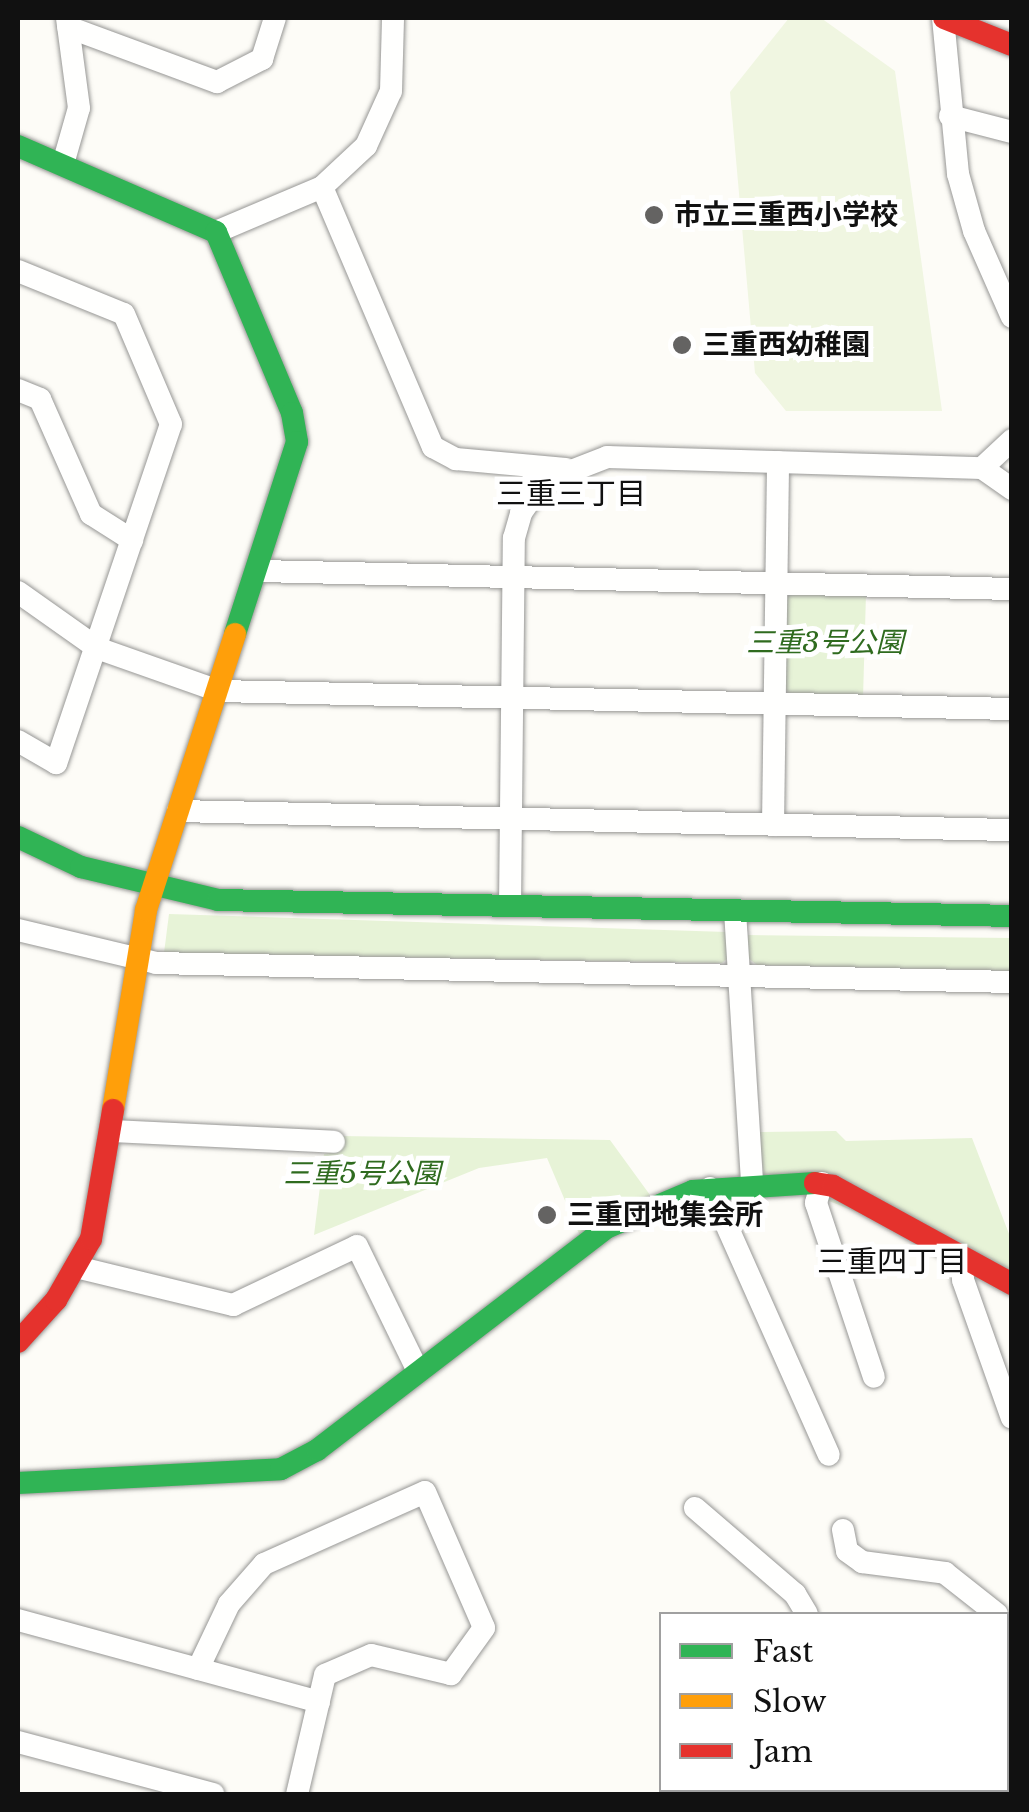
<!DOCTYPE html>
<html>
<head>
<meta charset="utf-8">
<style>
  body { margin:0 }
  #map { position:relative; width:1029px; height:1812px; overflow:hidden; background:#fdfcf7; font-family:"Libre Baskerville","Noto Sans JP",serif }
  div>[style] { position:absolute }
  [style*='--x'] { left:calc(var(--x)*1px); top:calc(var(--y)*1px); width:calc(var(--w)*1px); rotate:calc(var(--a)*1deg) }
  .green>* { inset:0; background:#e7f3d7 }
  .pitch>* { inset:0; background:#f0f6e1 }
  .roads { filter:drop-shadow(0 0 2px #979795) drop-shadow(0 0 2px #979795) }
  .street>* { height:22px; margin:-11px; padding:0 11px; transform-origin:11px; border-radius:11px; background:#fffffe }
  .fast>* { height:22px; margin:-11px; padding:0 11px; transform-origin:11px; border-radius:11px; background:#30b455 }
  .slow>* { height:22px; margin:-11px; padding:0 11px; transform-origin:11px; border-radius:11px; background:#ff9f0a }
  .jam>* { height:22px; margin:-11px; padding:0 11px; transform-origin:11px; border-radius:11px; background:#e5322d }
  .dots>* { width:28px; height:28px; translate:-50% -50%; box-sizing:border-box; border:5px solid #fff; border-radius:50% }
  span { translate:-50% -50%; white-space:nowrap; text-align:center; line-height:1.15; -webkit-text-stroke:10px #fff; paint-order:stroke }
  .poi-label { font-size:28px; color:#111; font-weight:700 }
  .left { translate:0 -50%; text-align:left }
  .park-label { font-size:28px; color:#2f6b1f; font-style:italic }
  .neighbourhood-label { font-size:30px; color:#111 }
  .frame { position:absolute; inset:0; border:20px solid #111; pointer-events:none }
  .legend { position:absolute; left:659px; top:1612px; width:350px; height:180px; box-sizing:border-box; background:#fff; border:2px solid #a0a0a0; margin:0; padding:12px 18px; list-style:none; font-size:30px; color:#111 }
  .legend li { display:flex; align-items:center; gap:20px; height:50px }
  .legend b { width:50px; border:2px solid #a0a0a0 }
</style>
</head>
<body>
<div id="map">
  <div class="green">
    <div style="clip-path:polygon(792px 592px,866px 594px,863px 698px,793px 697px,785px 689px,787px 597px)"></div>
    <div style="clip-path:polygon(169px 914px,727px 932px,729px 957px,722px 963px,164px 953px)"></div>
    <div style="clip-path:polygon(748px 935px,1011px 938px,1011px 971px,757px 965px,748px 958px)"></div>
    <div style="clip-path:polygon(836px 1131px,846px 1141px,972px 1138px,1011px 1239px,1011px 1274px,764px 1175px,758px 1132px)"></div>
    <div style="clip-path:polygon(340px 1136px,610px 1140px,650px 1195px,580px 1236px,547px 1158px,479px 1168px,314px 1235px,324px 1154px,333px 1152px)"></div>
  </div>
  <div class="pitch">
    <div style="clip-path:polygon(789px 18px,821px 18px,895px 71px,942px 411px,786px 411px,755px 373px,730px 92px)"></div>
  </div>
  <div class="roads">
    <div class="street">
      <div style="--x:943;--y:18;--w:157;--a:84.5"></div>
      <div style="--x:958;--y:174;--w:59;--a:74.3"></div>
      <div style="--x:974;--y:231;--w:94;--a:66.2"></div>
      <div style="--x:68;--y:27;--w:159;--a:20.3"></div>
      <div style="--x:217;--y:82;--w:51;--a:-27.1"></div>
      <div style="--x:262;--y:59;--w:43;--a:-72.4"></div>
      <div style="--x:950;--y:116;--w:64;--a:14.5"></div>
      <div style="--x:63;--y:164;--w:58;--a:-74.1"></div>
      <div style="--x:79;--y:108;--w:91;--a:-97.6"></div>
      <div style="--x:322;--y:187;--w:283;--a:66.9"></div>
      <div style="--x:433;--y:447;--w:26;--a:28"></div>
      <div style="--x:456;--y:459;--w:110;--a:5.2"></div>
      <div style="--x:216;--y:232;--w:115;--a:-23"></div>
      <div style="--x:322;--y:187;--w:60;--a:-43"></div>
      <div style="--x:366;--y:146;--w:60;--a:-65.6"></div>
      <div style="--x:391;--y:91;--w:73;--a:-88.4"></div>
      <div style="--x:18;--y:271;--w:114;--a:22.1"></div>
      <div style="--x:124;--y:314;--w:120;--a:66.9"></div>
      <div style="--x:171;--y:424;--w:358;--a:108.7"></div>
      <div style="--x:56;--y:763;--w:44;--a:-149.9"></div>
      <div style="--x:18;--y:390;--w:24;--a:22"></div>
      <div style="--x:40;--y:399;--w:126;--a:66.1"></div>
      <div style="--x:91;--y:514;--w:49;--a:32.4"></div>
      <div style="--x:982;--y:468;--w:41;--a:-43"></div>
      <div style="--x:260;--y:571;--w:752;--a:1.37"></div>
      <div style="--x:18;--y:592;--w:97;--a:35.3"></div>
      <div style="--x:97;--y:648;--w:129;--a:19.4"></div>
      <div style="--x:219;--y:691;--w:793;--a:1.3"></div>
      <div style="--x:178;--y:811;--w:834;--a:1.31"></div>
      <div style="--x:773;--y:825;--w:363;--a:-89.2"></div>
      <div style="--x:510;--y:906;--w:368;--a:-89.4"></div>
      <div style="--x:514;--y:538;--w:26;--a:-74"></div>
      <div style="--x:521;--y:513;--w:38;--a:-55"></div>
      <div style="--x:543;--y:482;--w:69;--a:-21.3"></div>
      <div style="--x:607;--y:457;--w:375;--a:1.7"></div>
      <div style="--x:982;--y:468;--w:37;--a:35"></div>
      <div style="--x:735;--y:911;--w:275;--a:86.4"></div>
      <div style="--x:18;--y:930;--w:142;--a:13.4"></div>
      <div style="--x:156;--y:963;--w:856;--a:1.27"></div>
      <div style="--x:113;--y:1131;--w:221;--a:2.8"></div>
      <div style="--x:822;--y:1183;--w:21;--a:107"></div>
      <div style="--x:816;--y:1203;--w:183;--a:71.6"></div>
      <div style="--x:710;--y:1188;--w:292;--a:66"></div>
      <div style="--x:961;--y:1256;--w:24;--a:85"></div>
      <div style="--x:963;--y:1280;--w:146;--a:70.5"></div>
      <div style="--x:76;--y:1267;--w:162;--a:13.6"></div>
      <div style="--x:233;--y:1305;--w:137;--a:-25.4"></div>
      <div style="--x:357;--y:1246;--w:139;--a:64"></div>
      <div style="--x:695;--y:1508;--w:132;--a:40.7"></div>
      <div style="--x:795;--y:1594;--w:23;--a:59"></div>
      <div style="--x:843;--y:1530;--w:21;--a:79"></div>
      <div style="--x:847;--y:1551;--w:19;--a:36"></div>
      <div style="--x:862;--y:1562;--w:84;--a:7.5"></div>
      <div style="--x:945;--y:1573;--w:66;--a:38.3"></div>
      <div style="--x:18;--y:1620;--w:312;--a:15.2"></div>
      <div style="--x:198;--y:1669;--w:72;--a:-64.5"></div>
      <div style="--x:229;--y:1604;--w:53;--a:-48.8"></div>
      <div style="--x:264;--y:1564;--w:176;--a:-24.1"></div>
      <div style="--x:425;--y:1492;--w:148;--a:66.5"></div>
      <div style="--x:484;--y:1628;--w:57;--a:125.7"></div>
      <div style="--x:451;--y:1674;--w:82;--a:-166.6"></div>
      <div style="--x:371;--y:1655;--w:50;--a:156.5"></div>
      <div style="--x:325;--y:1675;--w:122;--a:103.2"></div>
      <div style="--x:18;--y:1742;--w:202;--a:14.9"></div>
      <div style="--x:859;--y:1790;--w:5;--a:53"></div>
      <div style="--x:741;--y:1794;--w:6;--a:-45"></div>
      <div style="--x:828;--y:1794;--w:6;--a:-39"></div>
    </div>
    <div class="fast">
      <div style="--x:18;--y:146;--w:216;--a:23.5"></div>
      <div style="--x:216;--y:232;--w:196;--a:67.2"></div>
      <div style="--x:292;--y:413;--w:29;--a:80"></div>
      <div style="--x:297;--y:442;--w:202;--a:107.9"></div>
      <div style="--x:18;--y:837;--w:70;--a:25.5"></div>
      <div style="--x:81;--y:867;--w:141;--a:13.5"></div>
      <div style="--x:218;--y:900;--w:794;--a:1.15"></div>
      <div style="--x:18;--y:1483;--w:263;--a:-3"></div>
      <div style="--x:281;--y:1469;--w:41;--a:-27.8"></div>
      <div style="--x:317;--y:1450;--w:367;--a:-37.5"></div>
      <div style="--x:608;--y:1227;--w:92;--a:-23"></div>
      <div style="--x:693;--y:1191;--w:122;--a:-3.8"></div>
    </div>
    <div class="slow">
      <div style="--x:113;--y:1110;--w:203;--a:-80.6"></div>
      <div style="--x:146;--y:910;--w:290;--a:-72.1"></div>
    </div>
    <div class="jam">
      <div style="--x:944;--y:18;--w:73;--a:21.7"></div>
      <div style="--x:815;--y:1183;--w:18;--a:9"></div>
      <div style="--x:833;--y:1186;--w:204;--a:28.7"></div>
      <div style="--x:18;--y:1342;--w:57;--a:-47.9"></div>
      <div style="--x:56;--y:1300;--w:70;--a:-60.2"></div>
      <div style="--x:91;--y:1239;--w:131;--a:-80.3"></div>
    </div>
  </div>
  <div class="dots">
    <div style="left:654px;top:215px;background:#646362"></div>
    <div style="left:682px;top:345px;background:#646362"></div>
    <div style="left:547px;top:1215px;background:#646362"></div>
  </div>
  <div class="poi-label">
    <span class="left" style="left:674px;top:215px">市立三重西小学校</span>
    <span class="left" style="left:702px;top:345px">三重西幼稚園</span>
    <span class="left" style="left:567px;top:1215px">三重団地集会所</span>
  </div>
  <div class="park-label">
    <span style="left:825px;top:643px">三重3号公園</span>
    <span style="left:362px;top:1174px">三重5号公園</span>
  </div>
  <div class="neighbourhood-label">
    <span style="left:571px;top:494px">三重三丁目</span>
    <span style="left:892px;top:1262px">三重四丁目</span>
  </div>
  <div class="frame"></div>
  <ul class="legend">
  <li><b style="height:12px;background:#30b455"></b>Fast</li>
  <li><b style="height:12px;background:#ff9f0a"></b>Slow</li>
  <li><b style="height:12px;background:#e5322d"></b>Jam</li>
  </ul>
</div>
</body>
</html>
